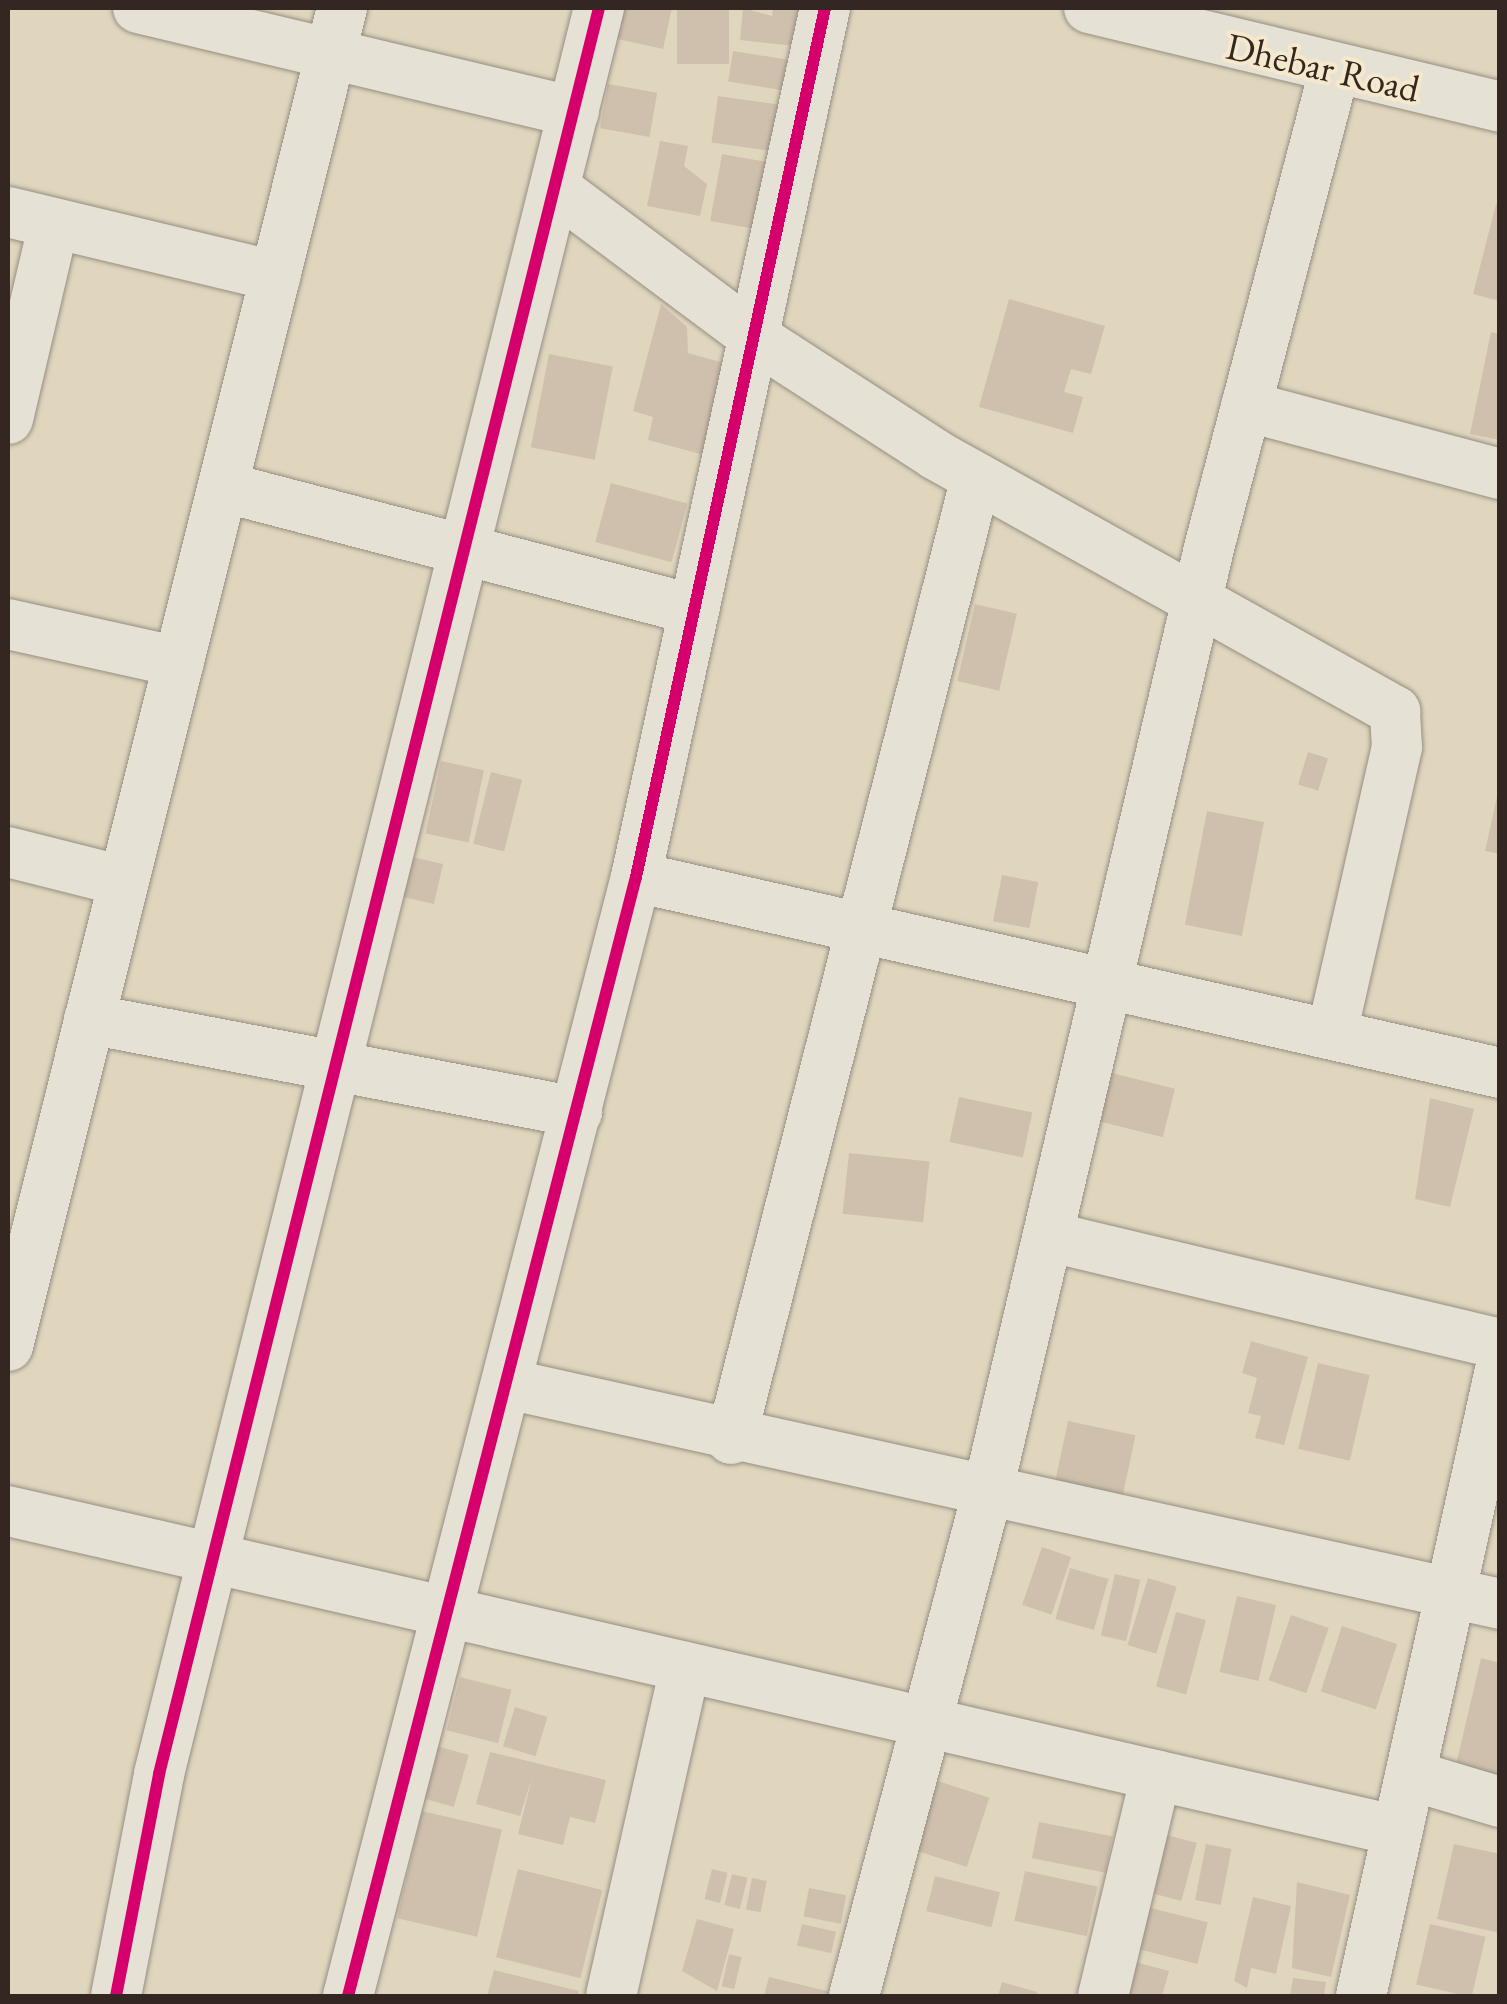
<!DOCTYPE html>
<html>
<head>
<meta charset="utf-8">
<style>
  body { margin:0 }
  #map { position:relative; width:1507px; height:2004px; overflow:hidden; background:#e0d6be; font-family:"EB Garamond",serif }
  div>[style] { position:absolute }
  [style*='--x'] { left:calc(var(--x)*1px); top:calc(var(--y)*1px); width:calc(var(--w)*1px); rotate:calc(var(--a)*1deg) }
  .building>* { inset:0; background:#cfc0ad; transform-origin:0 0 }
  .roads { filter:drop-shadow(0 0 2px #968e81) drop-shadow(0 0 2px #968e81) }
  .minor>* { height:50px; margin:-25px; padding:0 25px; transform-origin:25px; border-radius:25px; background:#e6e1d5 }
  .cycleway>* { height:12px; margin:-6px; padding:0 6px; transform-origin:6px; border-radius:6px; background:#d6006c }
  span { translate:-50% -50%; white-space:nowrap; text-align:center; line-height:1.15; -webkit-text-stroke:8px #f5e8cb; paint-order:stroke }
  .street-label { font-size:38px; color:#342722 }
  .frame { position:absolute; inset:0; border:10px solid #342722; pointer-events:none }
</style>
</head>
<body>
<div id="map">
  <div class="building">
    <div style="clip-path:polygon(619px 8px,672px 8px,663px 49px,613px 38px)"></div>
    <div style="left:677px;top:8px;width:52px;height:56px"></div>
    <div style="clip-path:polygon(743px 8px,772px 16px,773px 8px,807px 8px,803px 47px,740px 40px)"></div>
    <div style="left:733px;top:51px;width:61px;height:31px;rotate:9deg"></div>
    <div style="left:608px;top:84px;width:50px;height:45px;rotate:10deg"></div>
    <div style="left:718px;top:96px;width:68px;height:47px;rotate:8deg"></div>
    <div style="clip-path:polygon(660px 141px,688px 146px,684px 166px,707px 184px,700px 216px,647px 206px)"></div>
    <div style="left:722px;top:154px;width:57px;height:68px;rotate:10deg"></div>
    <div style="clip-path:polygon(1496px 204px,1500px 205px,1500px 301px,1473px 294px)"></div>
    <div style="clip-path:polygon(1009px 299px,1105px 326px,1091px 374px,1071px 369px,1064px 392px,1083px 397px,1073px 433px,979px 407px)"></div>
    <div style="clip-path:polygon(661px 304px,687px 327px,688px 353px,731px 365px,723px 460px,648px 440px,653px 417px,633px 411px)"></div>
    <div style="clip-path:polygon(1491px 332px,1500px 334px,1500px 440px,1470px 434px)"></div>
    <div style="left:549px;top:354px;width:65px;height:95px;rotate:11deg"></div>
    <div style="left:611px;top:483px;width:79px;height:61px;rotate:15deg"></div>
    <div style="left:975px;top:604px;width:43px;height:79px;rotate:13deg"></div>
    <div style="left:1308px;top:752px;width:21px;height:34px;rotate:17deg"></div>
    <div style="left:441px;top:761px;width:44px;height:74px;rotate:12deg"></div>
    <div style="left:491px;top:772px;width:32px;height:74px;rotate:14deg"></div>
    <div style="clip-path:polygon(1500px 783px,1500px 854px,1485px 851px)"></div>
    <div style="left:1207px;top:811px;width:58px;height:116px;rotate:11deg"></div>
    <div style="left:408px;top:856px;width:36px;height:41px;rotate:13deg"></div>
    <div style="left:1002px;top:875px;width:37px;height:47px;rotate:11deg"></div>
    <div style="left:1108px;top:1072px;width:69px;height:50px;rotate:14deg"></div>
    <div style="left:959px;top:1097px;width:75px;height:46px;rotate:12deg"></div>
    <div style="clip-path:polygon(1430px 1098px,1474px 1109px,1450px 1207px,1415px 1199px)"></div>
    <div style="left:849px;top:1153px;width:81px;height:61px;rotate:6deg"></div>
    <div style="clip-path:polygon(1251px 1341px,1308px 1357px,1284px 1445px,1255px 1438px,1261px 1416px,1248px 1413px,1257px 1378px,1242px 1373px)"></div>
    <div style="left:1318px;top:1363px;width:53px;height:88px;rotate:13deg"></div>
    <div style="left:1068px;top:1421px;width:69px;height:81px;rotate:12deg"></div>
    <div style="left:1042px;top:1547px;width:31px;height:61px;rotate:19deg"></div>
    <div style="left:1070px;top:1568px;width:40px;height:53px;rotate:16deg"></div>
    <div style="left:1115px;top:1574px;width:26px;height:63px;rotate:13deg"></div>
    <div style="left:1148px;top:1578px;width:30px;height:70px;rotate:17deg"></div>
    <div style="left:1237px;top:1596px;width:40px;height:78px;rotate:13deg"></div>
    <div style="left:1176px;top:1612px;width:31px;height:77px;rotate:15deg"></div>
    <div style="left:1291px;top:1615px;width:40px;height:69px;rotate:19deg"></div>
    <div style="left:1342px;top:1626px;width:58px;height:69px;rotate:18deg"></div>
    <div style="clip-path:polygon(1481px 1658px,1500px 1663px,1500px 1775px,1456px 1765px)"></div>
    <div style="left:460px;top:1677px;width:53px;height:55px;rotate:14deg"></div>
    <div style="left:515px;top:1707px;width:34px;height:41px;rotate:17deg"></div>
    <div style="left:437px;top:1746px;width:33px;height:54px;rotate:16deg"></div>
    <div style="clip-path:polygon(490px 1752px,606px 1780px,595px 1823px,570px 1817px,563px 1845px,518px 1834px,532px 1778px,520px 1816px,476px 1804px)"></div>
    <div style="left:938px;top:1781px;width:54px;height:73px;rotate:18deg"></div>
    <div style="left:422px;top:1811px;width:82px;height:110px;rotate:13deg"></div>
    <div style="left:1039px;top:1822px;width:75px;height:37px;rotate:11deg"></div>
    <div style="left:1163px;top:1834px;width:35px;height:60px;rotate:15deg"></div>
    <div style="left:1206px;top:1844px;width:26px;height:57px;rotate:11deg"></div>
    <div style="clip-path:polygon(1454px 1844px,1500px 1854px,1500px 1933px,1437px 1919px)"></div>
    <div style="left:518px;top:1869px;width:87px;height:91px;rotate:14deg"></div>
    <div style="left:712px;top:1869px;width:16px;height:31px;rotate:14deg"></div>
    <div style="left:1025px;top:1871px;width:74px;height:51px;rotate:12deg"></div>
    <div style="left:732px;top:1874px;width:16px;height:32px;rotate:14deg"></div>
    <div style="left:935px;top:1876px;width:67px;height:36px;rotate:14deg"></div>
    <div style="left:752px;top:1878px;width:15px;height:32px;rotate:11deg"></div>
    <div style="clip-path:polygon(1297px 1882px,1350px 1895px,1331px 1977px,1292px 1968px)"></div>
    <div style="left:809px;top:1888px;width:38px;height:29px;rotate:11deg"></div>
    <div style="clip-path:polygon(1253px 1897px,1291px 1906px,1276px 1974px,1251px 1968px,1247px 1988px,1234px 1981px)"></div>
    <div style="left:1139px;top:1905px;width:71px;height:43px;rotate:14deg"></div>
    <div style="clip-path:polygon(697px 1919px,734px 1929px,717px 1991px,682px 1971px)"></div>
    <div style="left:802px;top:1924px;width:35px;height:22px;rotate:13deg"></div>
    <div style="left:1430px;top:1924px;width:57px;height:62px;rotate:13deg"></div>
    <div style="left:729px;top:1954px;width:13px;height:33px;rotate:13deg"></div>
    <div style="clip-path:polygon(1131px 1961px,1169px 1971px,1162px 1996px,1122px 1996px)"></div>
    <div style="clip-path:polygon(494px 1970px,579px 1991px,578px 1996px,487px 1996px)"></div>
    <div style="clip-path:polygon(769px 1977px,835px 1993px,834px 1996px,764px 1996px)"></div>
    <div style="clip-path:polygon(1293px 1978px,1326px 1982px,1324px 1996px,1290px 1996px)"></div>
    <div style="clip-path:polygon(1002px 1982px,1037px 1992px,1038px 1996px,998px 1996px)"></div>
  </div>
  <div class="roads">
    <div class="minor">
      <div style="--x:138;--y:8;--w:448;--a:13.4"></div>
      <div style="--x:1089;--y:8;--w:423;--a:13.5"></div>
      <div style="--x:556;--y:189;--w:251;--a:36.7"></div>
      <div style="--x:757;--y:339;--w:213;--a:32.9"></div>
      <div style="--x:936;--y:455;--w:526;--a:29.15"></div>
      <div style="--x:1395;--y:711;--w:36;--a:87"></div>
      <div style="--x:1397;--y:747;--w:293;--a:102.8"></div>
      <div style="--x:8;--y:212;--w:275;--a:13.5"></div>
      <div style="--x:1246;--y:406;--w:263;--a:15"></div>
      <div style="--x:8;--y:419;--w:201;--a:-76.8"></div>
      <div style="--x:223;--y:487;--w:487;--a:14.6"></div>
      <div style="--x:8;--y:624;--w:175;--a:12.5"></div>
      <div style="--x:8;--y:852;--w:119;--a:14.2"></div>
      <div style="--x:636;--y:877;--w:886;--a:12.78"></div>
      <div style="--x:89;--y:1019;--w:497;--a:10.8"></div>
      <div style="--x:1051;--y:1237;--w:462;--a:13.4"></div>
      <div style="--x:8;--y:1346;--w:1379;--a:-75.98"></div>
      <div style="--x:508;--y:1384;--w:1016;--a:12.5"></div>
      <div style="--x:731;--y:1439;--w:992;--a:-75.7"></div>
      <div style="--x:8;--y:1511;--w:1426;--a:12.96"></div>
      <div style="--x:1410;--y:1775;--w:94;--a:16.7"></div>
      <div style="--x:116;--y:1996;--w:226;--a:-79"></div>
      <div style="--x:159;--y:1774;--w:1820;--a:-76.01"></div>
      <div style="--x:348;--y:1996;--w:1155;--a:-75.57"></div>
      <div style="--x:636;--y:877;--w:889;--a:-77.73"></div>
      <div style="--x:611;--y:1996;--w:337;--a:-77.3"></div>
      <div style="--x:854;--y:1996;--w:519;--a:-75.16"></div>
      <div style="--x:987;--y:1494;--w:972;--a:-76.79"></div>
      <div style="--x:1209;--y:548;--w:494;--a:-75.3"></div>
      <div style="--x:1103;--y:1996;--w:227;--a:-76.5"></div>
      <div style="--x:1361;--y:1996;--w:641;--a:-77.48"></div>
    </div>
  </div>
  <div class="cycleway">
    <div style="--x:116;--y:1996;--w:226;--a:-79"></div>
    <div style="--x:159;--y:1774;--w:1820;--a:-76.01"></div>
    <div style="--x:348;--y:1996;--w:1155;--a:-75.57"></div>
    <div style="--x:636;--y:877;--w:889;--a:-77.73"></div>
  </div>
  <div class="street-label">
    <span style="left:1323px;top:67px;rotate:13deg">Dhebar Road</span>
  </div>
  <div class="frame"></div>
</div>
</body>
</html>
